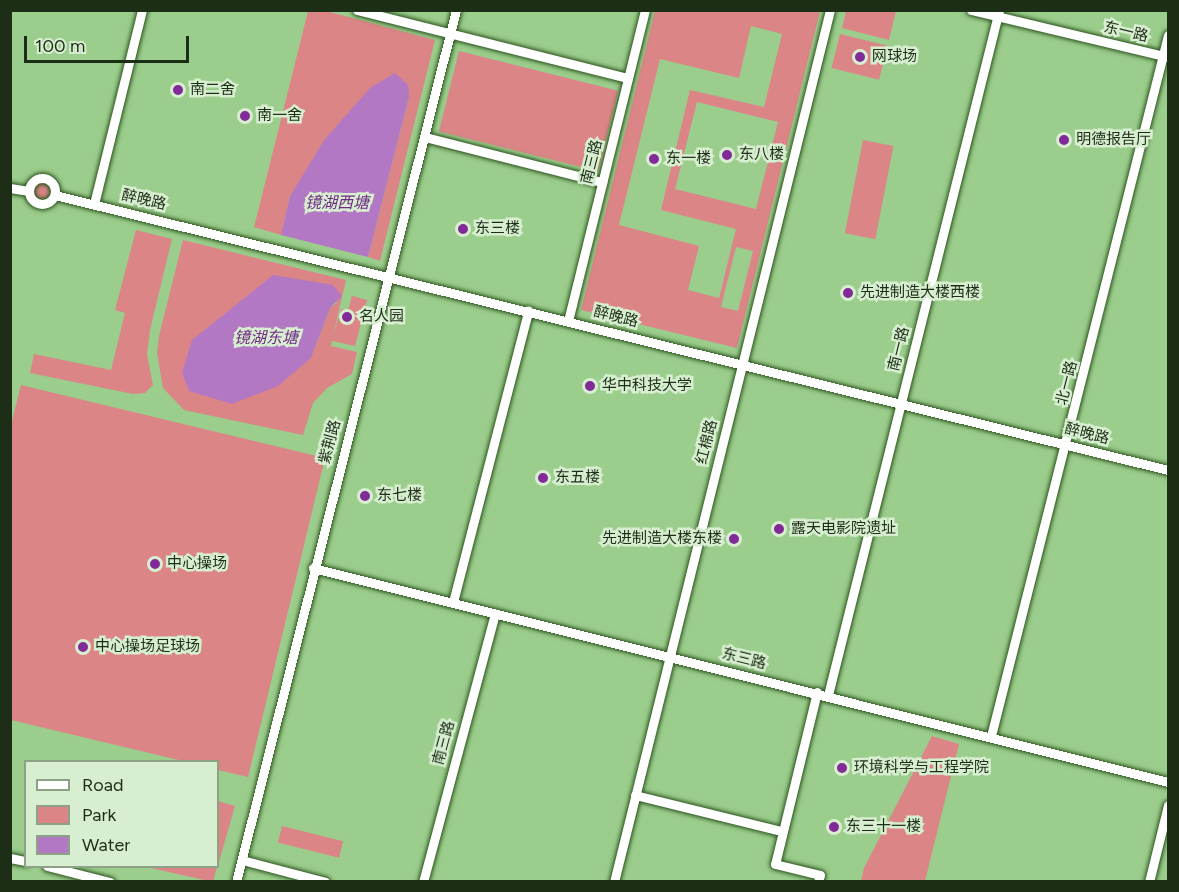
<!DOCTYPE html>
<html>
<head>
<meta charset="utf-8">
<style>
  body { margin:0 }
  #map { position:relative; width:1179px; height:892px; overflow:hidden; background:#a8d59a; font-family:Figtree,"Noto Sans SC",sans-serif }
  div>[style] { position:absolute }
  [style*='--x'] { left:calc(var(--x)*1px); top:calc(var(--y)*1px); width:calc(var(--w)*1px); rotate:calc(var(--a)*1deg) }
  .built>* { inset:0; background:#9bcd8c }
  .green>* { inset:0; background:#db8587; transform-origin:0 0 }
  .round { border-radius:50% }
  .water>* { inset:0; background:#b378c4 }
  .roads { filter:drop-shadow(0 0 2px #2c541e) drop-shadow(0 0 2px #2c541e) }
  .street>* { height:9px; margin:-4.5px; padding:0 4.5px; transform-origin:4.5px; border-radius:4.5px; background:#fff }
  .street>.ring { margin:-4.5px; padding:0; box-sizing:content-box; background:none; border:9px solid #fff; border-radius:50% }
  .dots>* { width:16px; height:16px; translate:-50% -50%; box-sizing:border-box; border:3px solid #d7eed0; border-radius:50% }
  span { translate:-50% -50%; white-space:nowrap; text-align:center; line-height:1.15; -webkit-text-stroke:5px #d7eed0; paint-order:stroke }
  .street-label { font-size:15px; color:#1d2e17 }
  .poi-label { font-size:15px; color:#1d2e17 }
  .left { translate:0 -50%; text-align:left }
  .right { translate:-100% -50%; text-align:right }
  .water-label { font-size:16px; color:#712884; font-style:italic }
  .frame { position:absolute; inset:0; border:12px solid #1d2e17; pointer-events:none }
  .legend { position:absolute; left:24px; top:760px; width:195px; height:108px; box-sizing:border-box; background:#d7eed0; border:2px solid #8da186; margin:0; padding:8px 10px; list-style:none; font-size:18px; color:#1d2e17 }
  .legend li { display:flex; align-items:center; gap:12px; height:30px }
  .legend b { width:30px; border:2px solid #8da186 }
  .scale { position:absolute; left:24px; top:36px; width:165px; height:27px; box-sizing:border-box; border:3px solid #1d2e17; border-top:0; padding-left:8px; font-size:18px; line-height:21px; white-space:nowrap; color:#1d2e17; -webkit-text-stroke:4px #d7eed0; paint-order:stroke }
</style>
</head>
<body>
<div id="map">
  <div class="built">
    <div style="clip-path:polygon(evenodd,10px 11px,1168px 11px,1168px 881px,11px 881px,10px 11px,26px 762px,218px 762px,218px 866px,26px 866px,26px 762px)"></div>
  </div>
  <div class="green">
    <div style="clip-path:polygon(308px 11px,326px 11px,435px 40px,380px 261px,368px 257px,409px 97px,304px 175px,290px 196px,281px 235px,254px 227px)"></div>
    <div style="clip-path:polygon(evenodd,655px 11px,820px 11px,737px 348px,581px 310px,655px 11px,751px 26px,782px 34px,764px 107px,690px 90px,661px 210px,736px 229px,719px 298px,688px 290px,699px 246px,619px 225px,660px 59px,739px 78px,751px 26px,655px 11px,697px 102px,778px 122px,756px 209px,675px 189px,697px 102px,655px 11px,736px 247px,753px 251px,738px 311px,721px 307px,736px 247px)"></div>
    <div style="clip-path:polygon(846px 11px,896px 11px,889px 40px,842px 28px)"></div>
    <div style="left:840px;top:34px;width:49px;height:35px;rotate:14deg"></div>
    <div style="left:459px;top:51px;width:164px;height:83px;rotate:14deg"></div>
    <div style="left:863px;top:140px;width:31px;height:95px;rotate:11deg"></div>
    <div class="round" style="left:34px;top:183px;width:16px;height:16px"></div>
    <div style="clip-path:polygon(136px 230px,172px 239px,150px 330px,147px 355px,153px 385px,145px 393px,133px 394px,30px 373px,34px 354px,111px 370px,125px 313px,115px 310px)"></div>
    <div style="clip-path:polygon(evenodd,183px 240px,346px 280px,333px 336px,341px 309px,348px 310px,352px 296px,367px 300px,355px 346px,332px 341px,331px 346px,357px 352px,352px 374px,327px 388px,313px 403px,303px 435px,184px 410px,163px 388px,157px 353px,159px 336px,183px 240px,333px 285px,337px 303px,330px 308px,311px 358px,333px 285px)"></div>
    <div style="clip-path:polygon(21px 385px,325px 458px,248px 777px,218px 770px,218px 762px,183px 761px,11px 720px,10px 429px)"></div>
    <div style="clip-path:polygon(932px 736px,959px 744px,925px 881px,861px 881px,864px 868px)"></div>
    <div style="clip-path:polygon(218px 801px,235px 806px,218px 865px)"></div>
    <div style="left:282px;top:826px;width:63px;height:17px;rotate:14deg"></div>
    <div style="clip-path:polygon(146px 867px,217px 867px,213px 882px)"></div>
  </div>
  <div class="water">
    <div style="clip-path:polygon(395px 73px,408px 85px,409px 97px,368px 257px,281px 235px,290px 196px,325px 139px,370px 88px)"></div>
    <div style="clip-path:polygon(273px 275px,333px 285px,342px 296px,330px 308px,311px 358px,278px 386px,232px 404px,189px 391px,182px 373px,192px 340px)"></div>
  </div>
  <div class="roads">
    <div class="street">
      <div style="--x:357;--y:10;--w:279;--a:14.1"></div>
      <div style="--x:971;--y:10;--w:203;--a:13.4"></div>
      <div style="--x:425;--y:137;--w:183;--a:14.3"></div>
      <div class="ring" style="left:29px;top:178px;width:17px;height:17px"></div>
      <div style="--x:10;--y:188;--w:19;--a:9"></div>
      <div style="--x:55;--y:195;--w:1146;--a:13.88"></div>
      <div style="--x:94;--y:204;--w:200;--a:-76.1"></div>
      <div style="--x:568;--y:321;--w:320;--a:-76.1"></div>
      <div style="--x:313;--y:568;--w:881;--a:14.05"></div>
      <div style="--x:453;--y:602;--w:301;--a:-75.5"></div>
      <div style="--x:817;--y:692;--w:177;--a:103.7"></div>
      <div style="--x:775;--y:864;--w:46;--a:13.7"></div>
      <div style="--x:820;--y:875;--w:7;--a:106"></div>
      <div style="--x:828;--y:695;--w:706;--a:-75.98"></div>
      <div style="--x:991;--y:736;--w:723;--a:-75.83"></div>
      <div style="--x:635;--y:795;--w:151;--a:13.8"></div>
      <div style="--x:10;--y:858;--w:16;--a:11"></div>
      <div style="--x:242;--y:860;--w:86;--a:14.8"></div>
      <div style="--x:47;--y:866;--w:65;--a:14.3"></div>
      <div style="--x:236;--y:882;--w:899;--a:-75.84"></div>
      <div style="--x:423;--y:882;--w:278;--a:-75"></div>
      <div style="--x:614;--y:882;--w:898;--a:-76.09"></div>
      <div style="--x:1149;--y:882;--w:79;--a:-76.1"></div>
    </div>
  </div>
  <div class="dots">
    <div style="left:860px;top:57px;background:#812a98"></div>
    <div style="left:178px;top:90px;background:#812a98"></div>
    <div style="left:245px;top:116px;background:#812a98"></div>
    <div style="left:1064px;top:140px;background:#812a98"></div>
    <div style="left:727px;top:155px;background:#812a98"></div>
    <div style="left:654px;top:159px;background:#812a98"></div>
    <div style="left:463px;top:229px;background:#812a98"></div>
    <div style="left:848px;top:293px;background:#812a98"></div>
    <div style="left:347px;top:317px;background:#812a98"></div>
    <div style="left:590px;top:386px;background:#812a98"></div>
    <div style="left:543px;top:478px;background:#812a98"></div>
    <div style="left:365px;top:496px;background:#812a98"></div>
    <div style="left:779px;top:529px;background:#812a98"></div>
    <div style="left:734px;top:539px;background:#812a98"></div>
    <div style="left:155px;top:564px;background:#812a98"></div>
    <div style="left:83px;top:647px;background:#812a98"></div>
    <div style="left:842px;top:768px;background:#812a98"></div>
    <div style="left:834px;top:827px;background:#812a98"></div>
  </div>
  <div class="street-label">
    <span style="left:1126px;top:32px;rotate:13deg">东一路</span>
    <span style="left:592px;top:162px;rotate:-76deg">南三路</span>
    <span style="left:144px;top:200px;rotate:13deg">醉晚路</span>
    <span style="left:616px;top:317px;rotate:14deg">醉晚路</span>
    <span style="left:899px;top:349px;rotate:-76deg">南一路</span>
    <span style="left:1067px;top:383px;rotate:-76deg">北一路</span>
    <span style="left:1087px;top:434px;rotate:14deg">醉晚路</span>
    <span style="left:330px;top:442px;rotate:-75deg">紫荆路</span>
    <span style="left:707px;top:442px;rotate:-76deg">红棉路</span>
    <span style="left:744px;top:659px;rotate:14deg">东三路</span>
    <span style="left:444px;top:743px;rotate:-75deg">南三路</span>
  </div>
  <div class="poi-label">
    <span class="left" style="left:872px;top:57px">网球场</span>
    <span class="left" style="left:190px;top:90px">南二舍</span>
    <span class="left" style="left:257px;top:116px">南一舍</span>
    <span class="left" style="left:1076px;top:140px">明德报告厅</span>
    <span class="left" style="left:739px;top:155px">东八楼</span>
    <span class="left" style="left:666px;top:159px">东一楼</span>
    <span class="left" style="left:475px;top:229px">东三楼</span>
    <span class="left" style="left:860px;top:293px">先进制造大楼西楼</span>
    <span class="left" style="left:359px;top:317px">名人园</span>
    <span class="left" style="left:602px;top:386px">华中科技大学</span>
    <span class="left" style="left:555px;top:478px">东五楼</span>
    <span class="left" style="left:377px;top:496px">东七楼</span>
    <span class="left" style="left:791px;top:529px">露天电影院遗址</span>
    <span class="right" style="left:722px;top:539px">先进制造大楼东楼</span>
    <span class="left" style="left:167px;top:564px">中心操场</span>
    <span class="left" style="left:95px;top:647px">中心操场足球场</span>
    <span class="left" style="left:854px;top:768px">环境科学与工程学院</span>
    <span class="left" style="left:846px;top:827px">东三十一楼</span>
  </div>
  <div class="water-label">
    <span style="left:337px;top:203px">镜湖西塘</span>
    <span style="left:266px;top:338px">镜湖东塘</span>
  </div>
  <div class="frame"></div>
  <ul class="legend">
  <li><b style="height:8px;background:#fff"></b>Road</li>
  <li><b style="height:16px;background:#db8587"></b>Park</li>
  <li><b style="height:16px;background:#b378c4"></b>Water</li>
  </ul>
  <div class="scale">100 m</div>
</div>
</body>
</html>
